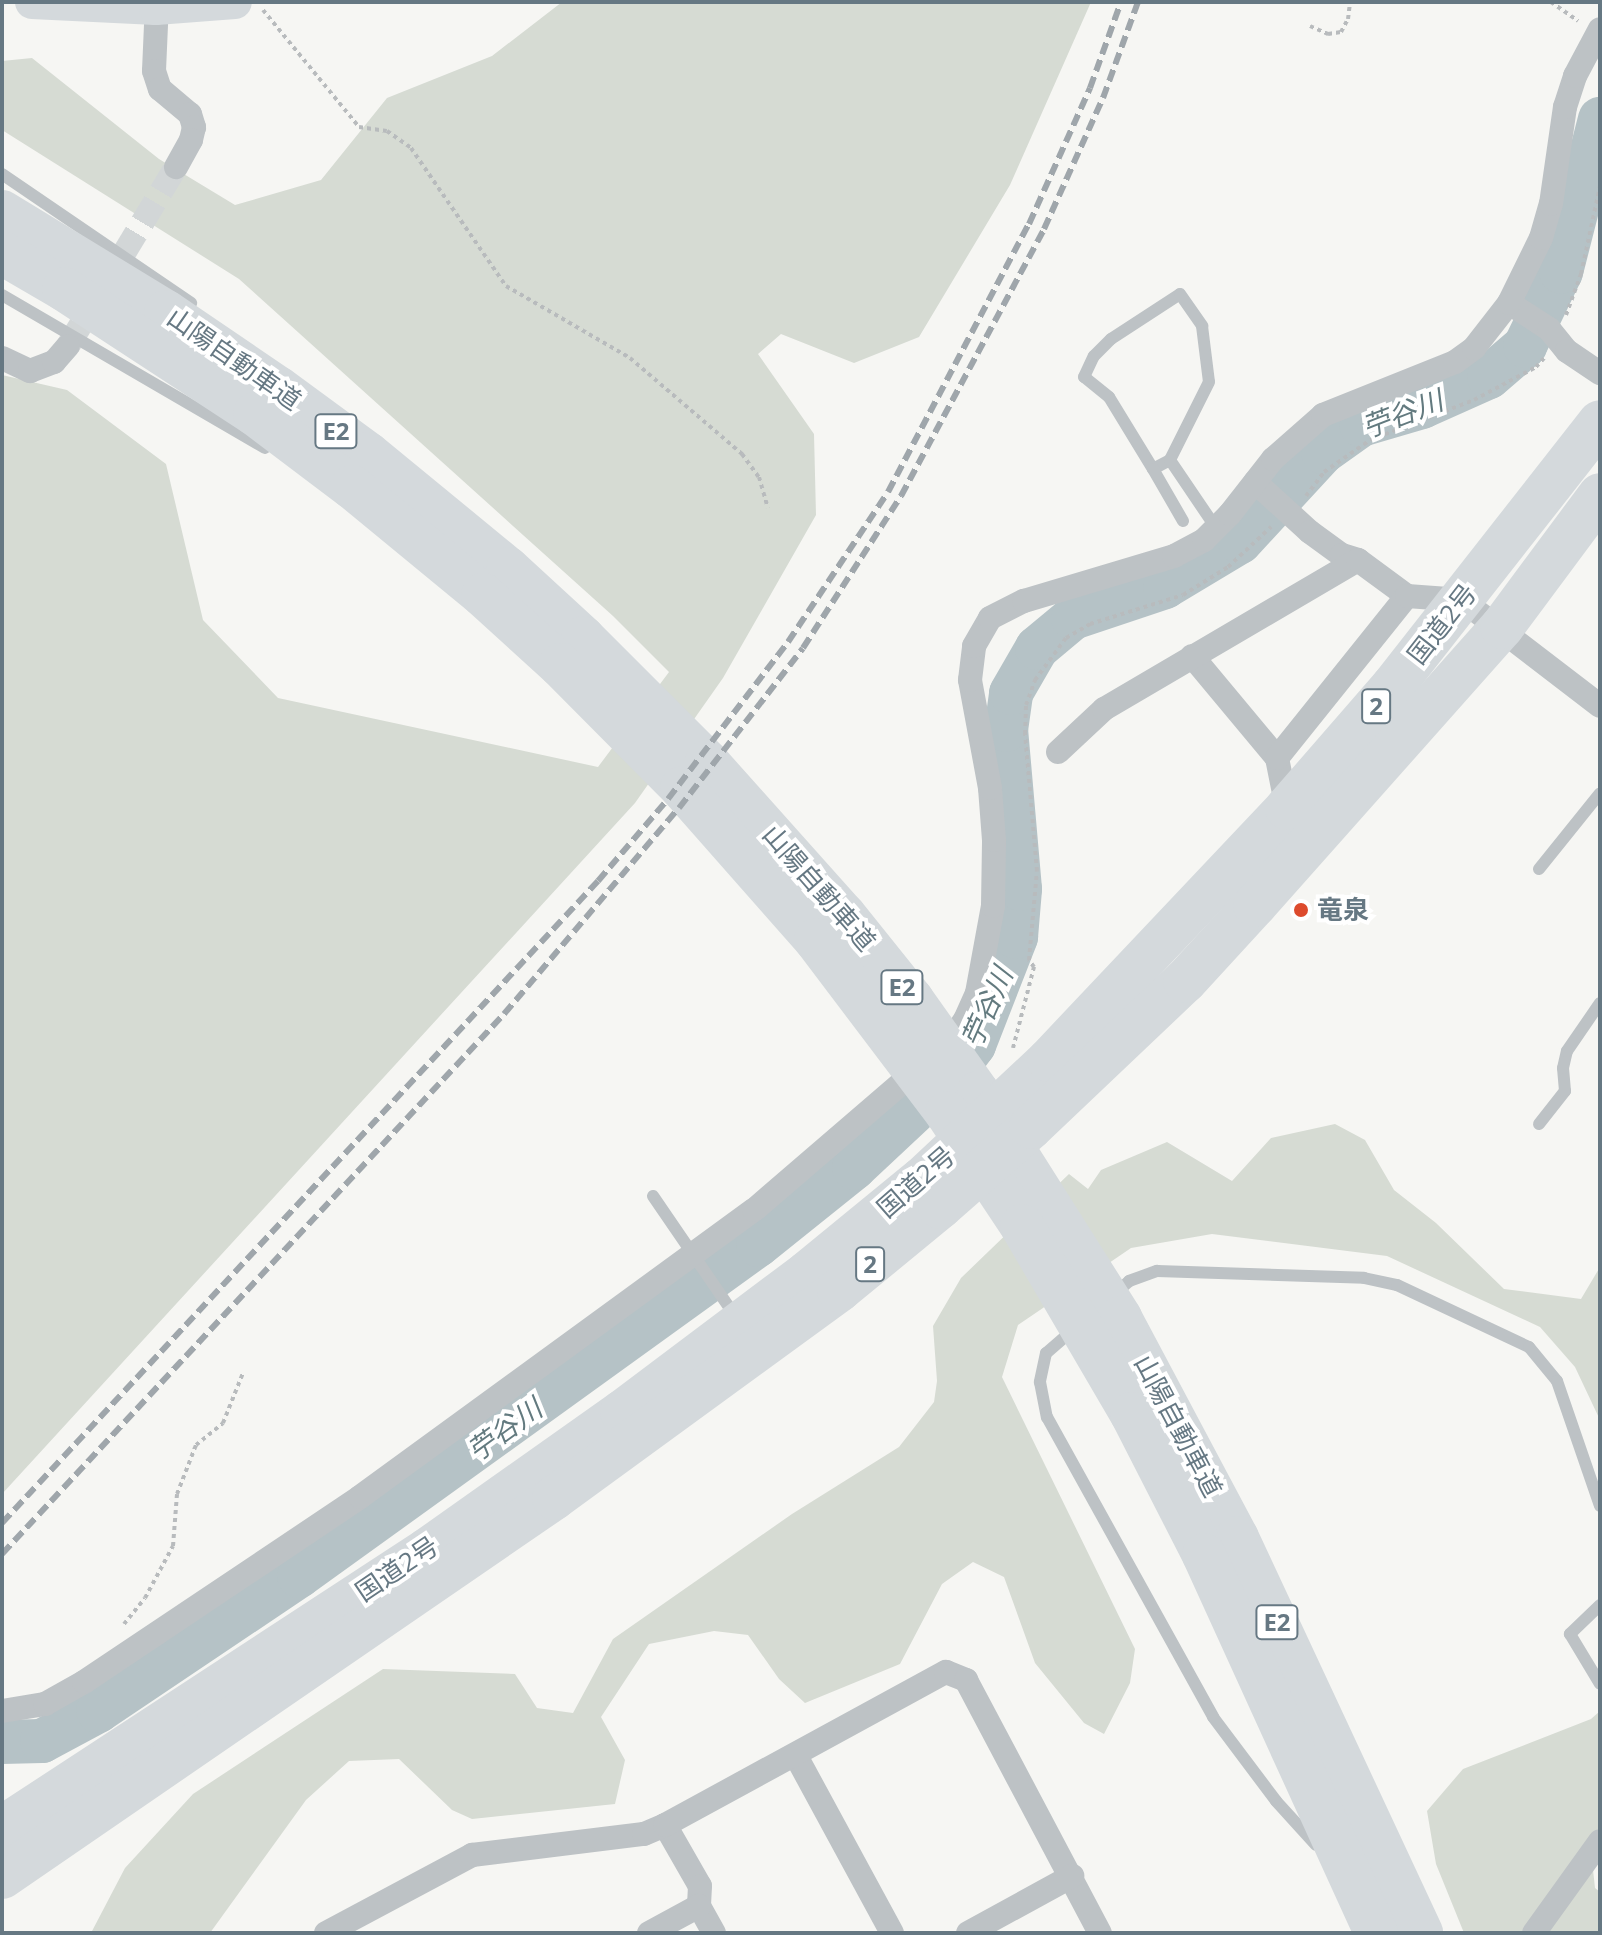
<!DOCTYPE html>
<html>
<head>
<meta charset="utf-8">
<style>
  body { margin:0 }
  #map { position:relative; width:1602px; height:1935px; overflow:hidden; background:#f6f6f3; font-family:"Open Sans","Noto Sans JP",sans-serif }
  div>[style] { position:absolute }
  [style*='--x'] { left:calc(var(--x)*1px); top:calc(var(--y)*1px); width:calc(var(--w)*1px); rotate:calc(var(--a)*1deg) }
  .green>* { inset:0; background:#d6dbd3 }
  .river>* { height:44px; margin:-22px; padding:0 22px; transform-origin:22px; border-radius:22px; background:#b5c2c6 }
  .street-tunnel>* { height:24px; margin-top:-12px; transform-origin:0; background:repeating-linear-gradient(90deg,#d2d6d7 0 24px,transparent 0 36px) }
  .path>* { height:4px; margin-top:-2px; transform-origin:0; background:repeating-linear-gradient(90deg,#b8bbbd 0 4px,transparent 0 8px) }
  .lane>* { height:12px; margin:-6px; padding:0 6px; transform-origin:6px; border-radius:6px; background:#bdc2c5 }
  .street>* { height:24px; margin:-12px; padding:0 12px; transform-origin:12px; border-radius:12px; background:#bdc2c5 }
  .secondary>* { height:34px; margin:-17px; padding:0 17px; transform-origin:17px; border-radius:17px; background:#d4d9dc }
  .highway>* { height:44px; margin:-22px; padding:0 22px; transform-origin:22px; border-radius:22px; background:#d4d9dc }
  .rail>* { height:6px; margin-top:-3px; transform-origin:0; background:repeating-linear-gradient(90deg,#9fa6ab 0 12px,transparent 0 18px) }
  .dots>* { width:22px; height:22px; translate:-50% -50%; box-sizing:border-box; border:4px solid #fff; border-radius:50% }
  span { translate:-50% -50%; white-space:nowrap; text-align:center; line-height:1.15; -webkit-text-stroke:8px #fff; paint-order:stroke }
  .shield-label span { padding:2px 6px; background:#fff; border:2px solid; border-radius:6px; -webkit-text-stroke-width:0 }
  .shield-label { font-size:24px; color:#667883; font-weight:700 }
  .street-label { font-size:26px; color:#667883 }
  .poi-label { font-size:26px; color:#667883; font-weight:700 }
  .left { translate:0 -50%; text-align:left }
  .water-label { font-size:28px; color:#637a7f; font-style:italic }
  .frame { position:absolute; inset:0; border:4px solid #667883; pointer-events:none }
</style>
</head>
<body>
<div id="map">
  <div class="green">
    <div style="clip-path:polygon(562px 2px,1091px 2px,1010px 185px,919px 337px,854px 363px,781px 334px,758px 354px,814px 434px,816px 515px,723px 678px,635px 803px,2px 1494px,2px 375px,67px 390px,166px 464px,203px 620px,278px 698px,598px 767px,669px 672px,613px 616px,239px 279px,2px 130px,2px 61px,32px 58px,159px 159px,235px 205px,321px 180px,387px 98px,492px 56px)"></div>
    <div style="clip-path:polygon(1335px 1124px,1365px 1140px,1394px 1190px,1436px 1223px,1504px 1289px,1581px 1299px,1600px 1267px,1600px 1420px,1575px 1367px,1540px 1327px,1387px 1256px,1212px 1234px,1131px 1248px,1018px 1325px,1002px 1377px,1135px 1649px,1130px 1683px,1104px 1734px,1084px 1723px,1035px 1663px,1004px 1577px,973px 1562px,942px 1584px,900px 1664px,805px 1703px,779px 1679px,748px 1635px,714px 1631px,649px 1644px,601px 1717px,625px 1760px,615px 1804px,472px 1819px,452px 1810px,399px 1759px,349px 1761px,306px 1800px,210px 1933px,91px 1933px,125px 1868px,193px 1794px,383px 1669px,515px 1674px,537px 1708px,573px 1713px,613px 1639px,792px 1514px,899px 1447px,934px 1402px,937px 1381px,933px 1326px,961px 1278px,1069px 1174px,1088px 1189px,1101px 1170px,1167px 1142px,1232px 1181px,1271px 1138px)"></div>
    <div style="clip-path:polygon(1600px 1711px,1600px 1828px,1590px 1842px,1595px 1888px,1600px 1892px,1600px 1933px,1464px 1933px,1436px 1864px,1427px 1811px,1463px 1769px,1591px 1719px)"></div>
  </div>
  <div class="river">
    <div style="--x:2;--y:1742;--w:40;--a:-1.4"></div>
    <div style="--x:42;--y:1741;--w:64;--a:-28.2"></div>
    <div style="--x:98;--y:1711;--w:242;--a:-33.9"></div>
    <div style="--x:299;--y:1576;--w:566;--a:-35.8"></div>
    <div style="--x:758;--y:1245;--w:123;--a:-38.7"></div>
    <div style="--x:854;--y:1168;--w:127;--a:-43.1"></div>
    <div style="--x:947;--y:1081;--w:45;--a:-53.1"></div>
    <div style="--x:974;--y:1045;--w:116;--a:-68.7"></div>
    <div style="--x:1016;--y:937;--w:48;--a:-85.2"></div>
    <div style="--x:1020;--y:889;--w:160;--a:-95"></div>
    <div style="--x:1006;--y:730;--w:37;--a:-82"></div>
    <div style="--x:1011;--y:693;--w:52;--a:-60"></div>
    <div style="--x:1037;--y:648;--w:47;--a:-39.8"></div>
    <div style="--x:1073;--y:618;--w:97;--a:-18.6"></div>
    <div style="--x:1165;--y:587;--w:87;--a:-31"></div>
    <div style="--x:1240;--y:542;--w:122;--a:-47.3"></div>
    <div style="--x:1323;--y:452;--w:47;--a:-35.4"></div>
    <div style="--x:1361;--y:425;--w:64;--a:-16.4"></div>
    <div style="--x:1422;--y:407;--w:73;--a:-24.1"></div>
    <div style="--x:1489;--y:377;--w:48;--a:-40.7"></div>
    <div style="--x:1525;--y:346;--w:82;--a:-64.1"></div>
    <div style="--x:1561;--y:272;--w:158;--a:-75.7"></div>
  </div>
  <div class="street-tunnel">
    <div style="--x:68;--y:346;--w:209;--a:-58.9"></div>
  </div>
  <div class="path">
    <div style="--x:1551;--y:2;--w:33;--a:35"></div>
    <div style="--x:263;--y:10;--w:151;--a:50.6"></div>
    <div style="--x:359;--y:127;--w:28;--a:8"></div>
    <div style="--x:387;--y:131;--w:29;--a:35"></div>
    <div style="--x:411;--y:148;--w:168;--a:55.5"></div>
    <div style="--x:506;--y:286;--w:143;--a:30.1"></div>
    <div style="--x:630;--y:358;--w:148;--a:40.6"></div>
    <div style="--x:742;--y:454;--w:29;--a:54"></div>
    <div style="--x:759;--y:477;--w:32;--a:74"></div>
    <div style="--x:1310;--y:26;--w:20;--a:24"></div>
    <div style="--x:1328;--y:34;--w:13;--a:-9"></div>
    <div style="--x:1341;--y:32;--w:15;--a:-62"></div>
    <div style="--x:1348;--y:19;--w:17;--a:-83"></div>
    <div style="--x:1566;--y:315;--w:44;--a:-69.9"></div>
    <div style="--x:1581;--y:274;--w:90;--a:-77.8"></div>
    <div style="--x:1306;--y:496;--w:30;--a:-53"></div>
    <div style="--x:1324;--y:472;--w:56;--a:-34.8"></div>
    <div style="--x:1370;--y:440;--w:111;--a:-21"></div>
    <div style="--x:1474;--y:400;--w:70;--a:-28"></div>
    <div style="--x:1536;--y:367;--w:12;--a:-48"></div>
    <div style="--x:1013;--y:1048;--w:84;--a:-75.5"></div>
    <div style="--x:1034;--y:967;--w:9;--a:-126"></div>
    <div style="--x:1029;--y:960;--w:89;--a:-84.9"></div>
    <div style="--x:1037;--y:871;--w:138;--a:-95"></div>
    <div style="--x:1025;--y:734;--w:29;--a:-88"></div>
    <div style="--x:1026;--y:705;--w:27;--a:-70"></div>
    <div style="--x:1035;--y:680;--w:52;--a:-53.6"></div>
    <div style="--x:1066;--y:638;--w:28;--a:-30"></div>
    <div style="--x:1090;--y:624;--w:97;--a:-17.3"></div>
    <div style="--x:1183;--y:595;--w:53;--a:-31.9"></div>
    <div style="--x:1228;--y:567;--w:59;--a:-42.9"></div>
    <div style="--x:124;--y:1624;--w:33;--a:-51"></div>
    <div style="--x:145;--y:1598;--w:59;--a:-61.7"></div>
    <div style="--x:173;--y:1546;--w:52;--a:-85.6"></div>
    <div style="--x:177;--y:1494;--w:53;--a:-68.8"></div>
    <div style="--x:196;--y:1445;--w:35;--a:-39"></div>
    <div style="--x:223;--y:1423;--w:54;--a:-68.2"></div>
  </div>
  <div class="lane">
    <div style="--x:2;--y:174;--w:229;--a:34.3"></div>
    <div style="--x:2;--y:295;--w:304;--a:30.2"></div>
    <div style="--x:1170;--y:460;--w:19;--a:152"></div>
    <div style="--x:1153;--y:469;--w:84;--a:-121.4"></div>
    <div style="--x:1109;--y:397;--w:32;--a:-141"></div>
    <div style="--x:1084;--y:377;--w:23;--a:-65"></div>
    <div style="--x:1094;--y:356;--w:24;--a:-45"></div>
    <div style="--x:1111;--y:339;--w:82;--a:-33.1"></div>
    <div style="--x:1180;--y:294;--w:39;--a:55"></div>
    <div style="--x:1202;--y:326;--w:56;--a:82.9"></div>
    <div style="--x:1209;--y:382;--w:87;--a:116.6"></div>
    <div style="--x:1170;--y:460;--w:82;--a:55.9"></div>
    <div style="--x:1153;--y:469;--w:60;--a:60"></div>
    <div style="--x:1539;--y:869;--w:97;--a:-51.2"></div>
    <div style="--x:1539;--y:1124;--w:42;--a:-51.8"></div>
    <div style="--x:1565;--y:1091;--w:23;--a:-95"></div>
    <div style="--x:1563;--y:1068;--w:17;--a:-77"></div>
    <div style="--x:1567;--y:1051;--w:58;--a:-55.5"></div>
    <div style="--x:653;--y:1196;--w:147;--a:55.6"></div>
    <div style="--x:1112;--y:1296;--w:23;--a:-41"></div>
    <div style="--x:1129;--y:1281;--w:30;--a:-20"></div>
    <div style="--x:1157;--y:1271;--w:207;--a:1.9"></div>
    <div style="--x:1364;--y:1278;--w:34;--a:12"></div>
    <div style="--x:1397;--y:1285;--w:146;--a:25.2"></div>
    <div style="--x:1529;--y:1347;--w:44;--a:50.5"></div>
    <div style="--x:1557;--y:1381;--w:132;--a:71"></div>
    <div style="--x:1074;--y:1329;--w:37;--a:139"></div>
    <div style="--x:1046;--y:1353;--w:30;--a:102"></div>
    <div style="--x:1040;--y:1382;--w:36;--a:79"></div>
    <div style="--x:1047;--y:1417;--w:343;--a:61"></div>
    <div style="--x:1213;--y:1717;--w:105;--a:53.1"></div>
    <div style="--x:1276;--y:1801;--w:59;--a:47.7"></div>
    <div style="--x:1600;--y:1605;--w:42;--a:136"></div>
    <div style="--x:1570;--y:1634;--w:58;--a:59"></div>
  </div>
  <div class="street">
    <div style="--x:157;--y:2;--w:69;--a:92.5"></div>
    <div style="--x:154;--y:71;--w:19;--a:72"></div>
    <div style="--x:160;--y:89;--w:39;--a:40"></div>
    <div style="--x:190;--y:114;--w:14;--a:73"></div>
    <div style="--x:194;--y:127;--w:13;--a:103"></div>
    <div style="--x:191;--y:140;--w:31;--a:119"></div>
    <div style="--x:1509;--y:303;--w:48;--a:33"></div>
    <div style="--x:1549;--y:329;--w:28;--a:51"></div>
    <div style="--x:1567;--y:351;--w:40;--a:34"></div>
    <div style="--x:2;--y:358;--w:31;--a:25"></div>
    <div style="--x:30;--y:371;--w:26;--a:-21"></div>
    <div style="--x:54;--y:362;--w:21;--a:-49"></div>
    <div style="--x:1255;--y:482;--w:74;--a:42.3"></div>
    <div style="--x:1310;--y:532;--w:39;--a:36"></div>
    <div style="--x:1342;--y:555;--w:17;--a:17"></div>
    <div style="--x:1192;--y:656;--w:133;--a:50.2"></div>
    <div style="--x:1058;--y:752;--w:63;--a:-43.1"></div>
    <div style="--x:1104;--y:709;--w:294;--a:-30.4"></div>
    <div style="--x:1358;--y:560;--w:61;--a:36.3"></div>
    <div style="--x:1287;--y:808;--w:51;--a:-101.3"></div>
    <div style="--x:1277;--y:758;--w:208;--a:-51.3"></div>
    <div style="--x:1407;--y:596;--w:55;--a:4.2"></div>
    <div style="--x:1462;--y:600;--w:174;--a:37.5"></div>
    <div style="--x:2;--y:1711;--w:44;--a:-9.2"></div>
    <div style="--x:45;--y:1704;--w:45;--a:-29.4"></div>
    <div style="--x:84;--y:1682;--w:332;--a:-33.8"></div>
    <div style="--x:360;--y:1497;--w:487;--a:-36.1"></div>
    <div style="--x:754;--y:1210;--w:257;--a:-40.7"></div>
    <div style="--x:949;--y:1042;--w:27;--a:-54"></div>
    <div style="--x:965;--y:1020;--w:30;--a:-66"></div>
    <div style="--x:977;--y:993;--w:88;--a:-79.6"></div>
    <div style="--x:993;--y:906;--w:66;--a:-89.1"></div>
    <div style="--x:994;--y:840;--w:52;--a:-94.4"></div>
    <div style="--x:990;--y:788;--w:110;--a:-100.5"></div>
    <div style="--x:970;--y:680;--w:34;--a:-83"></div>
    <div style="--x:974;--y:646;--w:32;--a:-60"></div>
    <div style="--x:990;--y:618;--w:38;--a:-27"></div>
    <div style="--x:1024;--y:601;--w:157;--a:-16.7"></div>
    <div style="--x:1174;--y:556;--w:34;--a:-28"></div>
    <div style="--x:1204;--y:540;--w:37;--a:-45"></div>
    <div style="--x:1230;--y:514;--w:70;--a:-52"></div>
    <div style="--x:1273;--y:459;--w:67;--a:-41.3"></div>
    <div style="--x:1323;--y:415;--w:142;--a:-21.9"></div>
    <div style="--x:1455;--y:362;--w:24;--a:-36"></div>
    <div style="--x:1474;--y:348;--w:57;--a:-52.1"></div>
    <div style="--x:1509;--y:303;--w:72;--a:-63.8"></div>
    <div style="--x:1541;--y:238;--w:35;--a:-74"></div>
    <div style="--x:1551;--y:204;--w:98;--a:-81.8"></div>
    <div style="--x:1565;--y:107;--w:33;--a:-72"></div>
    <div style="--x:1575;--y:76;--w:53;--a:-62"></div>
    <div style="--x:796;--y:1756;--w:201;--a:61.5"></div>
    <div style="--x:665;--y:1825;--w:70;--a:60.2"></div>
    <div style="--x:700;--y:1886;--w:20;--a:93"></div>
    <div style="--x:699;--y:1906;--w:31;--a:61"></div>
    <div style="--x:326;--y:1933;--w:166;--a:-28.1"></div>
    <div style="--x:472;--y:1855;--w:173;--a:-7"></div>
    <div style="--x:644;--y:1834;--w:23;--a:-23"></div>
    <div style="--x:665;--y:1825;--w:320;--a:-28.6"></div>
    <div style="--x:946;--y:1672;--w:22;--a:22"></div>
    <div style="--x:966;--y:1680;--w:286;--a:62.1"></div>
    <div style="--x:649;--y:1933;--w:57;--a:-28.4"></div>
    <div style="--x:968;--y:1933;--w:119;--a:-28.7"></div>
    <div style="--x:1534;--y:1933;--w:113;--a:-54.3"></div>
  </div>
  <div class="secondary">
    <div style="--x:32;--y:2;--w:124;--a:2.8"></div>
    <div style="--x:156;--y:8;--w:79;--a:-4.3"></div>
  </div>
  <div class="highway">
    <div style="--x:2;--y:212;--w:192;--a:31.4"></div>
    <div style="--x:166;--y:312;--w:135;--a:34.2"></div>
    <div style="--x:278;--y:388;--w:112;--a:36.3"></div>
    <div style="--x:368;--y:454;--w:181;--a:39.4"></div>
    <div style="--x:508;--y:569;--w:102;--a:42.6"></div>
    <div style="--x:583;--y:638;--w:175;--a:45"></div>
    <div style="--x:707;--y:762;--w:205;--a:48.2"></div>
    <div style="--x:844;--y:915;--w:109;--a:51.3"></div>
    <div style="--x:912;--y:1000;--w:114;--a:54.6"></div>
    <div style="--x:978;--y:1093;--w:266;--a:57.7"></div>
    <div style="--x:1120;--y:1318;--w:249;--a:62"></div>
    <div style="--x:1237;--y:1538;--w:436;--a:65"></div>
    <div style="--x:2;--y:253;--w:72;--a:30.1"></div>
    <div style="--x:64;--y:289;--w:228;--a:33.2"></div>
    <div style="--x:255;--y:414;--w:121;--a:37"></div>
    <div style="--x:352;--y:487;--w:170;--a:39.5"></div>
    <div style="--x:483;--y:595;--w:104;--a:42.3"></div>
    <div style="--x:560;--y:665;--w:173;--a:45.2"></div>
    <div style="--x:682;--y:788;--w:203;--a:48.6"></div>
    <div style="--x:816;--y:940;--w:217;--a:52.9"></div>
    <div style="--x:947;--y:1113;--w:136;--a:56.4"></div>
    <div style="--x:1022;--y:1226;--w:218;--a:59.7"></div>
    <div style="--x:1132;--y:1414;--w:158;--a:62.9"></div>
    <div style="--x:1204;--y:1555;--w:415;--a:65.5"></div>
    <div style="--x:2;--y:1828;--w:508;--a:-33.19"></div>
    <div style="--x:427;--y:1550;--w:239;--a:-35.3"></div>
    <div style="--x:622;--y:1412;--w:231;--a:-36.9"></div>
    <div style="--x:807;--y:1273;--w:149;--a:-39.3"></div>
    <div style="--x:922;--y:1179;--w:174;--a:-43.1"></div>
    <div style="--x:1049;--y:1060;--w:347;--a:-46.6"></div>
    <div style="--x:1287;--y:808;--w:162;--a:-49"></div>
    <div style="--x:1393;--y:686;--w:335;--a:-51.9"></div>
    <div style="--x:2;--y:1877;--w:670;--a:-34.47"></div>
    <div style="--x:554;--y:1498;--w:353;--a:-36.1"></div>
    <div style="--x:839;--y:1290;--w:131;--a:-39.4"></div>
    <div style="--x:940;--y:1207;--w:121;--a:-41.3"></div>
    <div style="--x:1031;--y:1127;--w:212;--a:-43.5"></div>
    <div style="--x:1185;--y:981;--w:103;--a:-47.4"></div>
    <div style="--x:1255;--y:905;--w:372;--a:-48.4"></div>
    <div style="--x:1502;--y:627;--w:164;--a:-53.4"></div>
  </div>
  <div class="rail">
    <div style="--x:2;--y:1523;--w:876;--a:-47.13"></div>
    <div style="--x:598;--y:881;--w:108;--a:-49.5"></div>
    <div style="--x:668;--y:799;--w:198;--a:-52.6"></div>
    <div style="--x:788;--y:642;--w:180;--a:-56.3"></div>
    <div style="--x:888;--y:492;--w:303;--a:-62.3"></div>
    <div style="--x:1029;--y:224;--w:149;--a:-65.8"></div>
    <div style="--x:1090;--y:88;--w:91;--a:-70.2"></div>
    <div style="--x:2;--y:1554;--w:737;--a:-47.09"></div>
    <div style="--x:504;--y:1014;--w:270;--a:-49.7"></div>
    <div style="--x:679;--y:808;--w:202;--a:-52.2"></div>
    <div style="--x:803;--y:648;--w:181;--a:-57.2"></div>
    <div style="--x:901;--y:496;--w:303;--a:-61.8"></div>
    <div style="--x:1044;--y:229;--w:144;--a:-65.8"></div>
    <div style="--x:1103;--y:98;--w:102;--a:-70"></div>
  </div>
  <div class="dots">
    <div style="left:1301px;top:910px;background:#dd4b2d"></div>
  </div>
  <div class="shield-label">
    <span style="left:336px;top:431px">E2</span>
    <span style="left:1376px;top:706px">2</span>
    <span style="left:902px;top:987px">E2</span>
    <span style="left:870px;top:1264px">2</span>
    <span style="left:1277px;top:1622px">E2</span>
  </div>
  <div class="street-label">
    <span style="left:234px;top:359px;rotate:35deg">山陽自動車道</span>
    <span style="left:1442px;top:624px;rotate:-52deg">国道2号</span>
    <span style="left:819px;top:888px;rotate:49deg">山陽自動車道</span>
    <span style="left:916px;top:1182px;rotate:-41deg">国道2号</span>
    <span style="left:1178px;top:1426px;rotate:62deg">山陽自動車道</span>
    <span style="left:397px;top:1569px;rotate:-34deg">国道2号</span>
  </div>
  <div class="poi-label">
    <span class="left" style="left:1317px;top:910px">竜泉</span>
  </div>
  <div class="water-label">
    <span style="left:1402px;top:413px;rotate:-21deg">苧谷川</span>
    <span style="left:986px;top:1007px;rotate:-66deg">苧谷川</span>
    <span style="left:504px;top:1429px;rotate:-36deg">苧谷川</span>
  </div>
  <div class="frame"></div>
</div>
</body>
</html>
